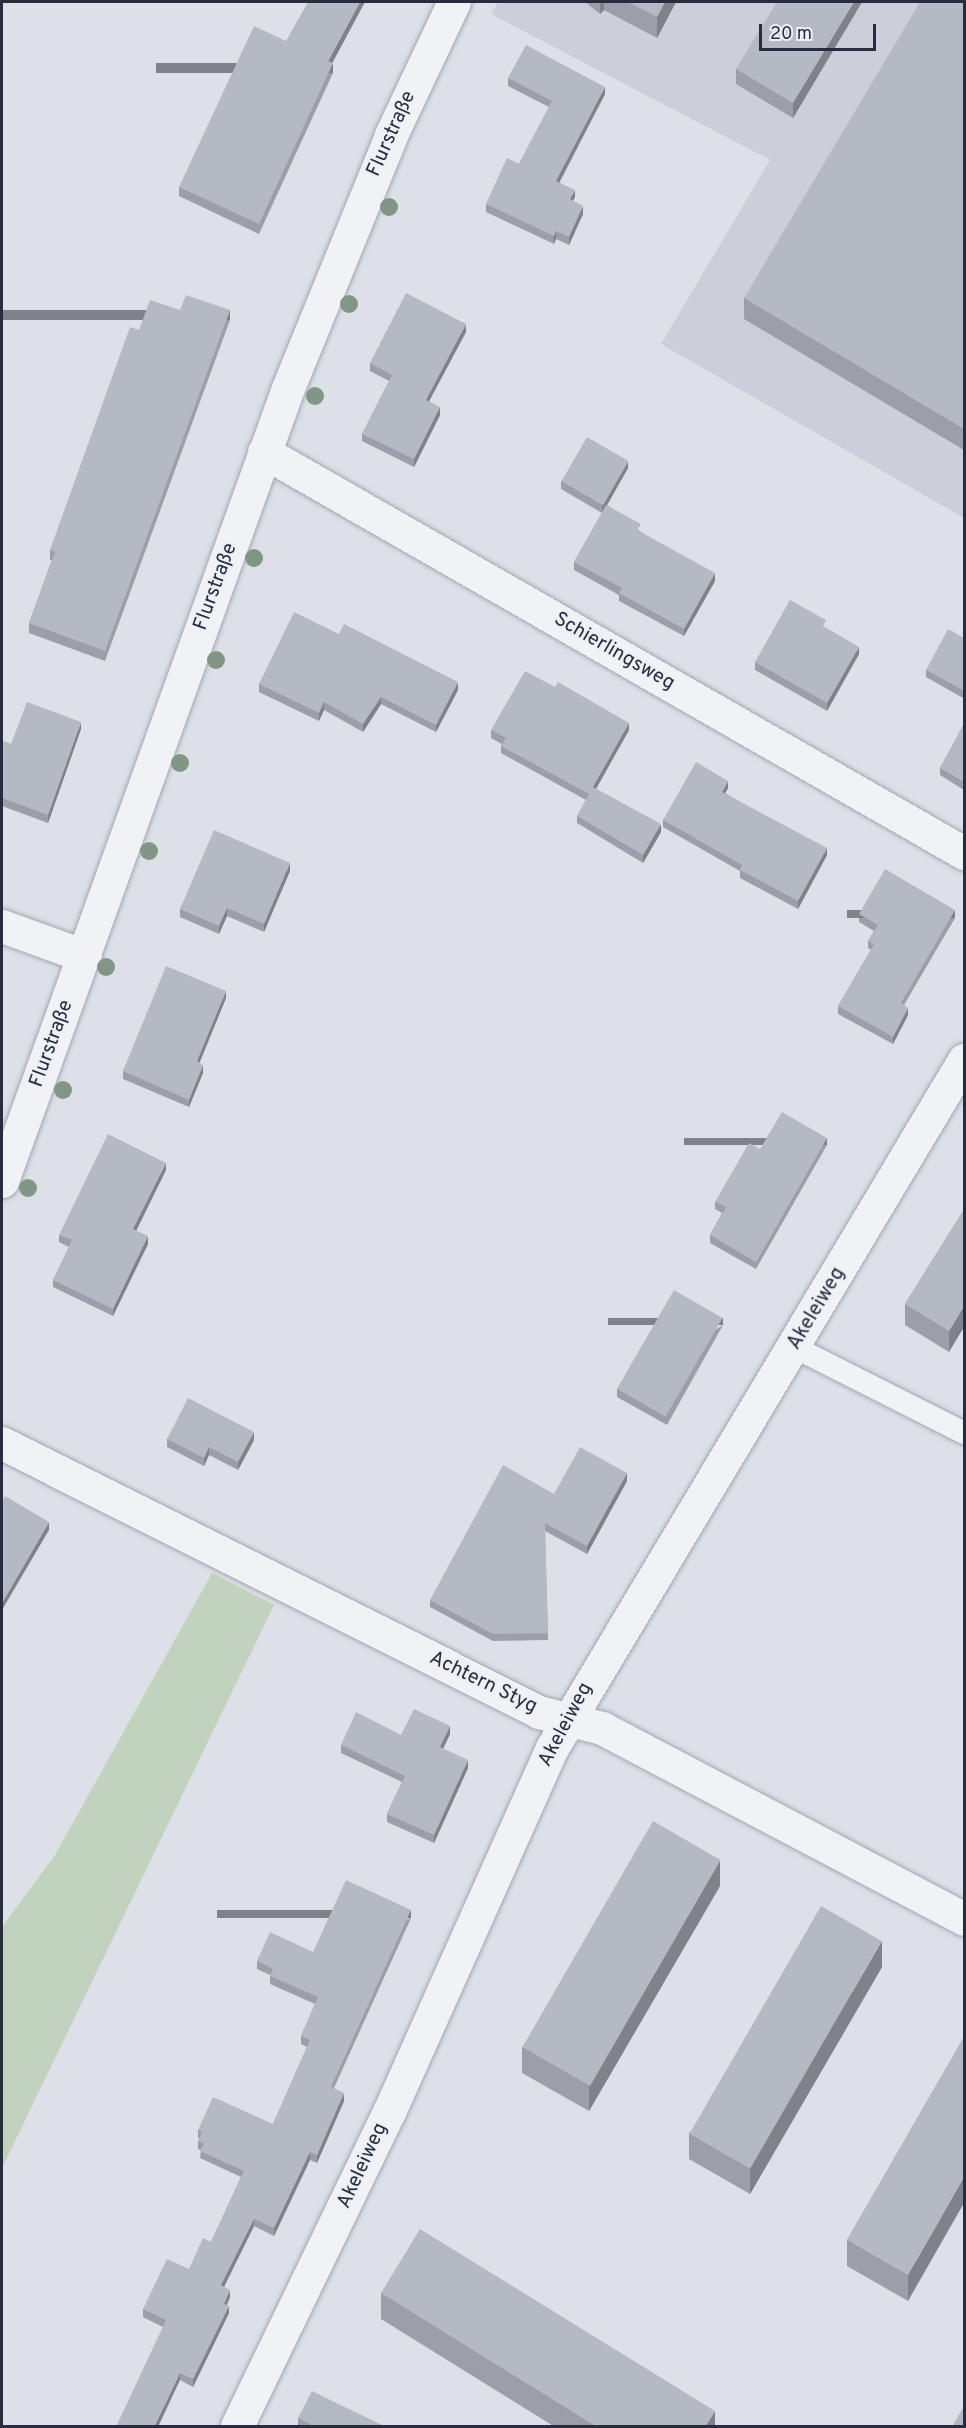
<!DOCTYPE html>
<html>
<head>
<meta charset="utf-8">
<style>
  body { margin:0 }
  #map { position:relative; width:966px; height:2428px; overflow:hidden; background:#dee0e8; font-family:Overpass,sans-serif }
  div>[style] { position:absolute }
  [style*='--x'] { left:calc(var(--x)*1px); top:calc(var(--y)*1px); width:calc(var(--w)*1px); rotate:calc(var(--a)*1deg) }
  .built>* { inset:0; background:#cccfda }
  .green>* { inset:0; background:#c1d2bf }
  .roads { filter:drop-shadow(0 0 2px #a3a6b2) drop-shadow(0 0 2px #a3a6b2) }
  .service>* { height:22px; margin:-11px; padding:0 11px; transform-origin:11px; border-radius:11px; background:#f1f2f6 }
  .minor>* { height:33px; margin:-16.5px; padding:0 16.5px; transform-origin:16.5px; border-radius:16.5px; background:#f1f2f6 }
  .tertiary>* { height:33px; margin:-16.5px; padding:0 16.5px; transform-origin:16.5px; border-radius:16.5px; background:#f1f2f6 }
  .trees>* { width:18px; height:18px; margin:-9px; border-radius:50%; background:#829686 }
  .wall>* { inset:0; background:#9c9fa9 }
  .shaded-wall>* { inset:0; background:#7f8289; transform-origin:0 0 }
  .building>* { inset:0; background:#b5b9c4; transform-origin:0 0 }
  span { translate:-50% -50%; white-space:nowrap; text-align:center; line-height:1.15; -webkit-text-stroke:4.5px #edf0f5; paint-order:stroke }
  .street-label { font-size:20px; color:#272c3e }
  .frame { position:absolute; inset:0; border:3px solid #272c3e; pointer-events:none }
  .scale { position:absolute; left:759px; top:24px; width:117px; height:27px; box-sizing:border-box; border:3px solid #272c3e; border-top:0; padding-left:8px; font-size:18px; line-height:21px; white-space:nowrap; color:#272c3e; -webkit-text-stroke:4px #edf0f5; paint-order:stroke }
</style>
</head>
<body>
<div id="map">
  <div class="built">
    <div style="clip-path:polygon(498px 2px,964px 2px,964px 518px,661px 344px,770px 160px,491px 14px)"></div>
  </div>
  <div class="green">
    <div style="clip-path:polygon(212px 1573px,274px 1605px,2px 2168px,2px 1927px,55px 1855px)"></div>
  </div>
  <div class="roads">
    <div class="service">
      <div style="--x:794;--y:1347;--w:191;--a:26.8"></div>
    </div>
    <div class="minor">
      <div style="--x:264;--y:452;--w:807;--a:29.81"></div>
      <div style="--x:2;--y:926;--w:88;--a:19.9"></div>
      <div style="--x:2;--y:1443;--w:601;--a:26.61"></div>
      <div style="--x:539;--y:1712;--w:65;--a:14.3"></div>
      <div style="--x:602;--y:1728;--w:409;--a:27.8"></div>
      <div style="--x:237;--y:2426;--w:349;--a:-64.2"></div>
      <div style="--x:389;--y:2112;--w:399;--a:-65.9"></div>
      <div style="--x:552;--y:1748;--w:802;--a:-59.09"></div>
    </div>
    <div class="tertiary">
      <div style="--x:2;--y:1181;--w:843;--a:-70.17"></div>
      <div style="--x:288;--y:388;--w:273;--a:-67.8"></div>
      <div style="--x:391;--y:135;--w:147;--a:-64.7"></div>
    </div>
  </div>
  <div class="trees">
    <div style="left:389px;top:207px"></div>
    <div style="left:349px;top:304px"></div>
    <div style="left:315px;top:396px"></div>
    <div style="left:254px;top:558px"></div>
    <div style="left:216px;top:660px"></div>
    <div style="left:180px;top:763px"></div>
    <div style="left:149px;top:851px"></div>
    <div style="left:106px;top:967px"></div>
    <div style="left:63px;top:1090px"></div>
    <div style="left:28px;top:1188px"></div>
  </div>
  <div class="wall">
    <div style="clip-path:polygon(585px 2px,676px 2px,657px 38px,604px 10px,600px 14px)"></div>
    <div style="clip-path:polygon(862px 2px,793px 118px,736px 84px,736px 69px)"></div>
    <div style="clip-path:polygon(964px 2px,964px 450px,744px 319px,744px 298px)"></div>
    <div style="clip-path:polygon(332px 63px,333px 73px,259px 234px,179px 196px,179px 187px)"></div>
    <div style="clip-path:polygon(508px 78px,605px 94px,559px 182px,575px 197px,573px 201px,583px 214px,569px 245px,556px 239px,554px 244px,486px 212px,486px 204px,519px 164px,549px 107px,508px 86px)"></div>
    <div style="clip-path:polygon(180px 310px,230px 320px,105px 661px,29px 633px,29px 623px,52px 560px,50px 560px,50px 550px,139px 330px)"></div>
    <div style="clip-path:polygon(466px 332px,429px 401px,440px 415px,414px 467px,362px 441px,362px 434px,389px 381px,370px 371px,370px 363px)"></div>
    <div style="clip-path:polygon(628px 468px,607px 505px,641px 532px,715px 581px,684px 636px,619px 601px,619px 595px,574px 570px,574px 562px,602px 513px,561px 489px,561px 481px)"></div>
    <div style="clip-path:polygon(826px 628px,859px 654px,827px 711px,755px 670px,755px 662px)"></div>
    <div style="clip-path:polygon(964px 638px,964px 695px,963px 698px,926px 677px,926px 670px)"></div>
    <div style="clip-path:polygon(259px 684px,458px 690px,436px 732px,381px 704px,363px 732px,324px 710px,319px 721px,259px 692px)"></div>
    <div style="clip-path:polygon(964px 724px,964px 790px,940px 775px,940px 768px)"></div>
    <div style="clip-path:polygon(81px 729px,48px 823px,2px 806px,2px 741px,11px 744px)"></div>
    <div style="clip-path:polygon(491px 730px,629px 730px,596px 789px,661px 832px,643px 863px,577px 823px,577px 816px,586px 800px,501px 753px,501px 746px,502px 744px,491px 738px)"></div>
    <div style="clip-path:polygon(728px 788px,725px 793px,827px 855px,798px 909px,740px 878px,740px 871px,663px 827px,663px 820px)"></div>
    <div style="clip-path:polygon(290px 871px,264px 932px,227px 916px,219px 934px,180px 917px,180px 909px)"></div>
    <div style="clip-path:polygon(859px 914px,955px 918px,904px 1005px,908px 1015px,893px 1044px,838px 1014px,838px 1006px,871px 950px,868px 948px,868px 941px,874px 931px,859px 922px)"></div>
    <div style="clip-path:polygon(226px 998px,199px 1063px,203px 1073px,189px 1107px,123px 1079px,123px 1071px)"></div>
    <div style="clip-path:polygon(827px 1145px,756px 1269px,710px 1243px,710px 1235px,722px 1213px,715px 1209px,715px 1202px,760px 1149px)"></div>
    <div style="clip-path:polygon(166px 1170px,136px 1231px,148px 1244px,113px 1316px,53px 1287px,53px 1280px,69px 1247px,59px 1242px,59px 1235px)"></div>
    <div style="clip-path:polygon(963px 1211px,949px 1352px,905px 1325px,905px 1304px)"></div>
    <div style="clip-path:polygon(723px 1325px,667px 1425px,617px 1397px,617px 1389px)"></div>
    <div style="clip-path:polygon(167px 1439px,254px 1440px,238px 1470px,209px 1455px,204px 1466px,167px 1447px)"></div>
    <div style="clip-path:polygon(627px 1481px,587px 1554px,545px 1531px,548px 1640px,493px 1641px,430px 1607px,430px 1600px,554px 1494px)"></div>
    <div style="clip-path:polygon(450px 1734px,443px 1749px,468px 1768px,434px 1843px,387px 1822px,387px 1814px,402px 1782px,341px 1753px,341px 1745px,401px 1735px)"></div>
    <div style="clip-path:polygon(720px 1886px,589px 2111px,522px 2073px,522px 2047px)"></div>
    <div style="clip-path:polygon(411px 1918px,334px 2088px,344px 2101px,317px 2163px,310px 2160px,274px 2236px,254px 2226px,224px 2286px,230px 2297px,227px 2305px,229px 2313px,193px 2387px,180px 2380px,163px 2327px,143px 2317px,143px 2309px,189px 2269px,211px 2242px,241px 2177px,200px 2158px,201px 2150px,198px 2149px,198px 2141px,199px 2138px,198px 2137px,198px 2130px,273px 2124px,307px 2047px,301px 2044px,301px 2036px,315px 2004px,270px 1984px,270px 1975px,257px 1969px,257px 1961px,313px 1952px)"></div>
    <div style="clip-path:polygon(882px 1967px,750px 2194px,689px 2159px,689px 2133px)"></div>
    <div style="clip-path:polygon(964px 2037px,908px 2301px,847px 2266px,847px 2240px)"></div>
    <div style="clip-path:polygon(381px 2293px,715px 2427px,555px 2427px,381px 2319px)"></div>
    <div style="clip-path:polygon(298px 2418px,386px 2427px,300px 2427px,298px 2426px)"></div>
  </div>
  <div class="shaded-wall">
    <div style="clip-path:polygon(360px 2px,365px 2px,328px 71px,328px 61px)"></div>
    <div style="clip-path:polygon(600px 2px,604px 2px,604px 10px,600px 14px)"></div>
    <div style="clip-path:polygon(665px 2px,676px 2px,657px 38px,657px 17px)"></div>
    <div style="clip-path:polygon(854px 2px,862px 2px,793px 118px,793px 103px)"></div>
    <div style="left:333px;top:63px;width:10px;height:177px;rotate:90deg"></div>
    <div style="clip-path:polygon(605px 87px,605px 94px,556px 189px,556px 181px)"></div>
    <div style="clip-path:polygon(575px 190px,575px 197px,570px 207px,570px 199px)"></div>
    <div style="clip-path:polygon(583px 206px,583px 214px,569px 245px,569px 237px)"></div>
    <div style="clip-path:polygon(556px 231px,556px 239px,554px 244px,554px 236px)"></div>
    <div style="left:230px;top:310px;width:10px;height:363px;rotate:90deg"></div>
    <div style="clip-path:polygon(466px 324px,466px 332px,426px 407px,426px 400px)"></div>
    <div style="clip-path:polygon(440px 407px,440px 415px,414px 467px,414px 459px)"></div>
    <div style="clip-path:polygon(628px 461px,628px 468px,602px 514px,602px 506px)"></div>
    <div style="clip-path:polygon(715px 573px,715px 581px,684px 636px,684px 629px)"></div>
    <div style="clip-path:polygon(859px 647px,859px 654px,827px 711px,827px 703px)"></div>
    <div style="clip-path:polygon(458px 682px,458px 690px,436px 732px,436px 725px)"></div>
    <div style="clip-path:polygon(964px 687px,964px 695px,963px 698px,963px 690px)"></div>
    <div style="clip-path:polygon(381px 697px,381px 704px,363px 732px,363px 724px)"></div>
    <div style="clip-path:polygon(324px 702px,324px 710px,319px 721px,319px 713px)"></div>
    <div style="clip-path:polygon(81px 722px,81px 729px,48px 823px,48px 815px)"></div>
    <div style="clip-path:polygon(629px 723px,629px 730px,593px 794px,593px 787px)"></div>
    <div style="clip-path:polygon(728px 781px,728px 788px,722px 799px,722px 792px)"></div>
    <div style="clip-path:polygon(661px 824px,661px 832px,643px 863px,643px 855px)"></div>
    <div style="clip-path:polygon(827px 848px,827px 855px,798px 909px,798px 901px)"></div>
    <div style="clip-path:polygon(290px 863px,290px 871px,264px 932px,264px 924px)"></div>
    <div style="clip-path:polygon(227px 908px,227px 916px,219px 934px,219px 926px)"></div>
    <div style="left:955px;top:910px;width:8px;height:108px;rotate:90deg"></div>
    <div style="clip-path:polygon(226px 991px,226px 998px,197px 1069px,197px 1061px)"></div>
    <div style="clip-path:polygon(908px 1008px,908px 1015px,893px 1044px,893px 1037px)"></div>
    <div style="clip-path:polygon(203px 1065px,203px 1073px,189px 1107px,189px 1100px)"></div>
    <div style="left:827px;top:1138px;width:7px;height:143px;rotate:90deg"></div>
    <div style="clip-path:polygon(166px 1163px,166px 1170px,133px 1237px,133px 1229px)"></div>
    <div style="clip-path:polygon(148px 1236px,148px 1244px,113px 1316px,113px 1309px)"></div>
    <div style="clip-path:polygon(964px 1306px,964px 1327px,949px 1352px,949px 1331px)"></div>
    <div style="left:723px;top:1318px;width:7px;height:115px;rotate:90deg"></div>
    <div style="clip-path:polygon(254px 1432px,254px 1440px,238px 1470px,238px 1462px)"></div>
    <div style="clip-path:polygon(209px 1447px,209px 1455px,204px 1466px,204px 1458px)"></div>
    <div style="clip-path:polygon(627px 1473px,627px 1481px,587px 1554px,587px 1546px)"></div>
    <div style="clip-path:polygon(49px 1522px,49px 1530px,2px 1610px,2px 1603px)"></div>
    <div style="clip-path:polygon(450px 1726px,450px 1734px,440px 1755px,440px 1747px)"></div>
    <div style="clip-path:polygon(468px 1760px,468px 1768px,434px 1843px,434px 1835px)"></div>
    <div style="clip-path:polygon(720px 1860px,720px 1886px,589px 2111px,589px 2085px)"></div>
    <div style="left:411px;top:1910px;width:8px;height:194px;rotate:90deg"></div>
    <div style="clip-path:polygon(882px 1941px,882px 1967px,750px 2194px,750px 2168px)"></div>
    <div style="clip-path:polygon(344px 2093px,344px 2101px,317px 2163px,317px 2155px)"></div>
    <div style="clip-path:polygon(310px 2152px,310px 2160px,274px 2236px,274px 2228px)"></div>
    <div style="clip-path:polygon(964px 2177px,964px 2203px,908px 2301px,908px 2275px)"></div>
    <div style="clip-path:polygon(254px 2219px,254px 2226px,221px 2293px,221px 2285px)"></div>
    <div style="clip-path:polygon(230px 2290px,230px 2297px,224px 2311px,224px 2304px)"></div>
    <div style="clip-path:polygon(229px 2306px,229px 2313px,193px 2387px,193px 2379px)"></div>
    <div style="clip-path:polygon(180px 2373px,180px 2380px,158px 2427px,154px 2427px)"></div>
    <div style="clip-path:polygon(715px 2411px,715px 2427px,705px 2427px)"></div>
  </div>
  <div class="building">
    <div style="clip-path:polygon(308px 2px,360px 2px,328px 61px,333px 63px,259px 224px,179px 187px,254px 26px,286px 41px)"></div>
    <div style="clip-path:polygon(628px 2px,665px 2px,657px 17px)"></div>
    <div style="clip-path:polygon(777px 2px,854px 2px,793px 103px,736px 69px)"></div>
    <div style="clip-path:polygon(920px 2px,964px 2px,964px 429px,744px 298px)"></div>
    <div style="clip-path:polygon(526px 45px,605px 87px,556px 181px,575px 190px,570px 199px,583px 206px,569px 237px,556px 231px,554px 236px,486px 204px,507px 158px,519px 164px,552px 101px,508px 78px)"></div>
    <div style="clip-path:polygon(406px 293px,466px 324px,426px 400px,440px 407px,414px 459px,362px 434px,392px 375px,370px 363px)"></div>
    <div style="clip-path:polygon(186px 295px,230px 310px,105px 651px,29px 623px,55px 552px,50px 550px,130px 327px,139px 330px,150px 300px,180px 310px)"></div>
    <div style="left:587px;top:437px;width:48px;height:51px;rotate:30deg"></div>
    <div style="clip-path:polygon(606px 505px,641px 524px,637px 530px,715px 573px,684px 629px,619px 593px,622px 588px,574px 562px)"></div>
    <div style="clip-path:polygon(790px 600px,826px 620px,823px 626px,859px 647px,827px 703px,755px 662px)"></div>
    <div style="clip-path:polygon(294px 612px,339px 634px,344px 624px,458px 682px,436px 725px,381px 697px,363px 724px,324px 702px,319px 713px,259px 684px)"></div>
    <div style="clip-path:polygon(948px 629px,964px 638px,964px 687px,963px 690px,926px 670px)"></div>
    <div style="clip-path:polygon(525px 671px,555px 687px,558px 682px,629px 723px,593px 787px,661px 824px,643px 855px,577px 816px,589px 794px,501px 746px,506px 738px,491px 730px)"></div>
    <div style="clip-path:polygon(27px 702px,81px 722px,48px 815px,2px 798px,2px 741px,11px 744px)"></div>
    <div style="clip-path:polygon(964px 724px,964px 782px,940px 768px)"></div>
    <div style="clip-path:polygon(696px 762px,728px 781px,722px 792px,827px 848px,798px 901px,740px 870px,742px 865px,663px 820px)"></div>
    <div style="clip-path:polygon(214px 830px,290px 863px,264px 924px,227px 908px,219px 926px,180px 909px)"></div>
    <div style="clip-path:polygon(885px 869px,955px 910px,901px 1003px,908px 1008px,893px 1037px,838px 1006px,874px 944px,868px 941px,878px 925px,859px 914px)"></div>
    <div style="clip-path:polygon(166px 966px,226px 991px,197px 1061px,203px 1065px,189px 1100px,123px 1071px)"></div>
    <div style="clip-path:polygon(782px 1112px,827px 1138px,756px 1262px,710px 1235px,726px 1207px,715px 1202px,749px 1143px,760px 1149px)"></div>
    <div style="clip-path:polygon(108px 1134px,166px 1163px,133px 1229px,148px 1236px,113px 1309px,53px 1280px,72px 1240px,59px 1235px)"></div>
    <div style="clip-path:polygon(963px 1211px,964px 1212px,964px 1306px,949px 1331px,905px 1304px)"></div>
    <div style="left:674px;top:1290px;width:56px;height:114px;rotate:30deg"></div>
    <div style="clip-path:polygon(188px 1398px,254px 1432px,238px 1462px,209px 1447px,204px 1458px,167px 1439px)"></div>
    <div style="clip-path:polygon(580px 1447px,627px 1473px,587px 1546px,545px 1523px,548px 1633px,493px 1634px,430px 1600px,503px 1465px,554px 1494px)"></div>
    <div style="clip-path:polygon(5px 1496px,49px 1522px,2px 1603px,2px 1502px)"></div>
    <div style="clip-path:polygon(414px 1709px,450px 1726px,440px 1747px,468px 1760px,434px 1835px,387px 1814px,405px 1776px,341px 1745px,356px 1712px,401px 1735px)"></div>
    <div style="left:653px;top:1821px;width:78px;height:261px;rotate:30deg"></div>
    <div style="clip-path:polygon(346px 1880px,411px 1910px,331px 2087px,344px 2093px,317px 2155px,310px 2152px,274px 2228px,254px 2219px,221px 2285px,230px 2290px,224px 2304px,229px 2306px,193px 2379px,180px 2373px,154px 2427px,116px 2427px,166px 2320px,143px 2309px,167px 2259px,189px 2269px,203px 2238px,211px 2242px,244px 2171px,200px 2151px,204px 2144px,198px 2141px,202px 2132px,198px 2130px,213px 2097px,273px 2124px,310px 2040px,301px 2036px,318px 1997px,270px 1976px,273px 1969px,257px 1961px,270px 1932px,313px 1952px)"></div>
    <div style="left:821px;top:1906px;width:70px;height:263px;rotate:30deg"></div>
    <div style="clip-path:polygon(964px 2037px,964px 2177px,908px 2275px,847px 2240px)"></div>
    <div style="clip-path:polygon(420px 2229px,715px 2411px,705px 2427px,597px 2427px,381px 2293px)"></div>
    <div style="clip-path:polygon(312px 2391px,386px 2427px,316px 2427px,298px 2418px)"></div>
    <div style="clip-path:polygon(964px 2406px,964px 2427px,952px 2427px)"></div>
  </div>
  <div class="street-label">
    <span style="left:392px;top:134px;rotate:-66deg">Flurstraße</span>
    <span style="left:216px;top:587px;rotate:-70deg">Flurstraße</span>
    <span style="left:614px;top:652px;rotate:30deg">Schierlingsweg</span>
    <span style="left:52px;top:1044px;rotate:-70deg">Flurstraße</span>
    <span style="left:817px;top:1309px;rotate:-59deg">Akeleiweg</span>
    <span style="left:483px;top:1683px;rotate:26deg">Achtern Styg</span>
    <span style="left:566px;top:1725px;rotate:-62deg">Akeleiweg</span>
    <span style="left:363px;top:2166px;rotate:-65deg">Akeleiweg</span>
  </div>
  <div class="frame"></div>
  <div class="scale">20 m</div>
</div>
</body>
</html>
